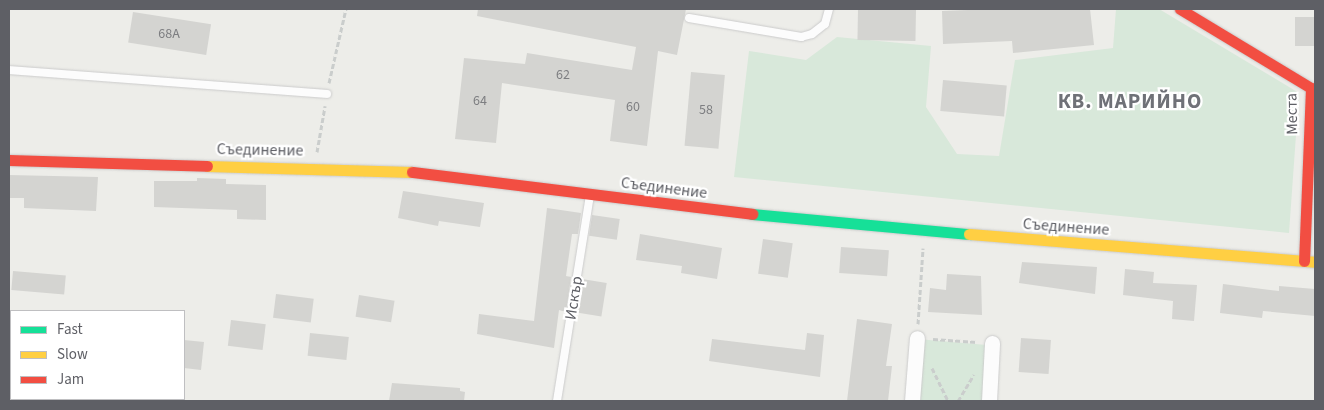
<!DOCTYPE html>
<html>
<head>
<meta charset="utf-8">
<style>
  body { margin:0 }
  #map { position:relative; width:1324px; height:410px; overflow:hidden; background:#edede9; font-family:"Source Sans 3",sans-serif }
  div>[style] { position:absolute }
  [style*='--x'] { left:calc(var(--x)*1px); top:calc(var(--y)*1px); width:calc(var(--w)*1px); rotate:calc(var(--a)*1deg) }
  .green>* { inset:0; background:#d8e8da; transform-origin:0 0 }
  .building>* { inset:0; background:#d4d4d1; transform-origin:0 0 }
  .path>* { height:3px; margin-top:-1.5px; transform-origin:0; background:repeating-linear-gradient(90deg,#cacdcc 0 5px,transparent 0 7.5px) }
  .roads { filter:drop-shadow(0 0 1px #cbcbcb) drop-shadow(0 0 1px #cbcbcb) }
  .lane>* { height:8px; margin:-4px; padding:0 4px; transform-origin:4px; border-radius:4px; background:#fcfcfc }
  .street>* { height:15px; margin:-7.5px; padding:0 7.5px; transform-origin:7.5px; border-radius:7.5px; background:#fcfcfc }
  .fast>* { height:11px; margin:-5.5px; padding:0 5.5px; transform-origin:5.5px; border-radius:5.5px; background:#16e098 }
  .slow>* { height:11px; margin:-5.5px; padding:0 5.5px; transform-origin:5.5px; border-radius:5.5px; background:#ffcf43 }
  .jam>* { height:11px; margin:-5.5px; padding:0 5.5px; transform-origin:5.5px; border-radius:5.5px; background:#f24e42 }
  span { translate:-50% -50%; white-space:nowrap; text-align:center; line-height:1.15; -webkit-text-stroke:4.5px #fff; paint-order:stroke }
  .number-label { font-size:14px; color:#7d7e81 }
  .number-label span { -webkit-text-stroke-width:0 }
  .street-label { font-size:16px; color:#5e5f65 }
  .district-label { font-size:21px; color:#6f7177; font-weight:700; letter-spacing:1px }
  .frame { position:absolute; inset:0; border:10px solid #5e5f65; pointer-events:none }
  .legend { position:absolute; left:10px; top:310px; width:175px; height:90px; box-sizing:border-box; background:#fff; border:1px solid #bfbfc1; margin:0; padding:6px 9px; list-style:none; font-size:15px; color:#5e5f65 }
  .legend li { display:flex; align-items:center; gap:10px; height:25px }
  .legend b { width:25px; border:1px solid #bfbfc1 }
</style>
</head>
<body>
<div id="map">
  <div class="green">
    <div style="clip-path:polygon(1116px 9px,1159px 9px,1299px 93px,1289px 233px,734px 177px,749px 51px,806px 60px,837px 37px,931px 46px,926px 107px,957px 154px,999px 156px,1015px 60px,1113px 48px)"></div>
    <div style="left:917px;top:339px;width:76px;height:62px;rotate:5deg"></div>
  </div>
  <div class="building">
    <div style="clip-path:polygon(478px 9px,686px 9px,677px 55px,658px 51px,647px 146px,610px 141px,615px 100px,502px 83px,496px 143px,455px 139px,464px 58px,525px 64px,527px 53px,632px 70px,636px 47px,477px 16px)"></div>
    <div style="left:858px;top:9px;width:58px;height:31px;rotate:1deg"></div>
    <div style="clip-path:polygon(993px 9px,1090px 9px,1094px 45px,1013px 53px,1012px 41px,943px 44px,942px 11px)"></div>
    <div style="left:133px;top:12px;width:79px;height:31px;rotate:9deg"></div>
    <div style="left:1295px;top:17px;width:20px;height:29px"></div>
    <div style="left:691px;top:72px;width:34px;height:74px;rotate:5deg"></div>
    <div style="left:943px;top:80px;width:64px;height:31px;rotate:5deg"></div>
    <div style="clip-path:polygon(9px 175px,98px 177px,96px 211px,24px 208px,24px 198px,9px 198px)"></div>
    <div style="clip-path:polygon(197px 178px,226px 179px,226px 184px,266px 185px,266px 220px,237px 219px,237px 210px,154px 207px,154px 181px,197px 181px)"></div>
    <div style="clip-path:polygon(403px 191px,484px 203px,480px 227px,439px 221px,438px 226px,398px 218px)"></div>
    <div style="clip-path:polygon(547px 208px,581px 213px,578px 234px,572px 234px,566px 276px,571px 277px,566px 312px,559px 310px,554px 348px,477px 334px,479px 314px,534px 321px)"></div>
    <div style="left:592px;top:215px;width:28px;height:21px;rotate:8deg"></div>
    <div style="clip-path:polygon(640px 234px,722px 248px,717px 279px,681px 273px,682px 266px,636px 260px)"></div>
    <div style="left:763px;top:239px;width:30px;height:35px;rotate:8deg"></div>
    <div style="left:841px;top:247px;width:48px;height:26px;rotate:4deg"></div>
    <div style="clip-path:polygon(1022px 262px,1097px 267px,1095px 294px,1019px 283px)"></div>
    <div style="clip-path:polygon(1125px 269px,1154px 272px,1153px 283px,1197px 285px,1194px 321px,1172px 319px,1173px 301px,1123px 295px)"></div>
    <div style="left:13px;top:271px;width:53px;height:19px;rotate:5deg"></div>
    <div style="clip-path:polygon(947px 274px,981px 276px,982px 315px,928px 312px,930px 288px,946px 290px)"></div>
    <div style="left:582px;top:279px;width:25px;height:34px;rotate:9deg"></div>
    <div style="clip-path:polygon(1223px 284px,1279px 291px,1279px 286px,1315px 289px,1315px 316px,1263px 311px,1262px 318px,1220px 313px)"></div>
    <div style="left:276px;top:294px;width:38px;height:24px;rotate:7deg"></div>
    <div style="left:359px;top:295px;width:36px;height:22px;rotate:9deg"></div>
    <div style="clip-path:polygon(857px 319px,892px 324px,886px 366px,892px 366px,888px 401px,847px 401px)"></div>
    <div style="left:231px;top:320px;width:35px;height:26px;rotate:7deg"></div>
    <div style="left:310px;top:333px;width:39px;height:23px;rotate:6deg"></div>
    <div style="clip-path:polygon(807px 333px,824px 335px,820px 377px,709px 361px,712px 339px,805px 350px)"></div>
    <div style="left:1021px;top:338px;width:30px;height:34px;rotate:4deg"></div>
    <div style="clip-path:polygon(184px 340px,204px 342px,201px 370px,184px 368px)"></div>
    <div style="clip-path:polygon(392px 383px,460px 388px,460px 391px,465px 392px,464px 401px,389px 401px)"></div>
  </div>
  <div class="path">
    <div style="--x:329;--y:83;--w:76;--a:-77.1"></div>
    <div style="--x:317;--y:152;--w:47;--a:-80.1"></div>
    <div style="--x:918;--y:324;--w:76;--a:-86.2"></div>
    <div style="--x:933;--y:339;--w:44;--a:3.9"></div>
    <div style="--x:932;--y:368;--w:37;--a:64"></div>
    <div style="--x:958;--y:401;--w:31;--a:-59"></div>
  </div>
  <div class="roads">
    <div class="lane">
      <div style="--x:689;--y:18;--w:114;--a:9.6"></div>
      <div style="--x:801;--y:37;--w:11;--a:-15"></div>
      <div style="--x:812;--y:34;--w:16;--a:-38"></div>
      <div style="--x:825;--y:24;--w:16;--a:-75"></div>
      <div style="--x:9;--y:70;--w:319;--a:4.3"></div>
      <div style="--x:557;--y:401;--w:210;--a:-80.9"></div>
    </div>
    <div class="street">
      <div style="--x:9;--y:393;--w:2;--a:0"></div>
      <div style="--x:54;--y:399;--w:18;--a:6"></div>
      <div style="--x:912;--y:401;--w:63;--a:-85.5"></div>
      <div style="--x:989;--y:401;--w:58;--a:-87"></div>
    </div>
    <div class="fast">
      <div style="--x:752;--y:214;--w:218;--a:5.3"></div>
    </div>
    <div class="slow">
      <div style="--x:207;--y:166;--w:205;--a:1.7"></div>
      <div style="--x:969;--y:234;--w:347;--a:4.6"></div>
    </div>
    <div class="jam">
      <div style="--x:1180;--y:9;--w:153;--a:31.1"></div>
      <div style="--x:1311;--y:88;--w:173;--a:92.3"></div>
      <div style="--x:9;--y:160;--w:198;--a:1.7"></div>
      <div style="--x:412;--y:172;--w:343;--a:7"></div>
    </div>
  </div>
  <div class="number-label">
    <span style="left:169px;top:34px">68А</span>
    <span style="left:563px;top:75px">62</span>
    <span style="left:480px;top:101px">64</span>
    <span style="left:633px;top:107px">60</span>
    <span style="left:706px;top:110px">58</span>
  </div>
  <div class="street-label">
    <span style="left:1292px;top:114px;rotate:-91deg">Места</span>
    <span style="left:260px;top:150px;rotate:1deg">Съединение</span>
    <span style="left:664px;top:188px;rotate:7deg">Съединение</span>
    <span style="left:1066px;top:227px;rotate:4deg">Съединение</span>
    <span style="left:574px;top:298px;rotate:-81deg">Искър</span>
  </div>
  <div class="district-label">
    <span style="left:1130px;top:101px">КВ. МАРИЙНО</span>
  </div>
  <div class="frame"></div>
  <ul class="legend">
  <li><b style="height:6px;background:#16e098"></b>Fast</li>
  <li><b style="height:6px;background:#ffcf43"></b>Slow</li>
  <li><b style="height:6px;background:#f24e42"></b>Jam</li>
  </ul>
</div>
</body>
</html>
